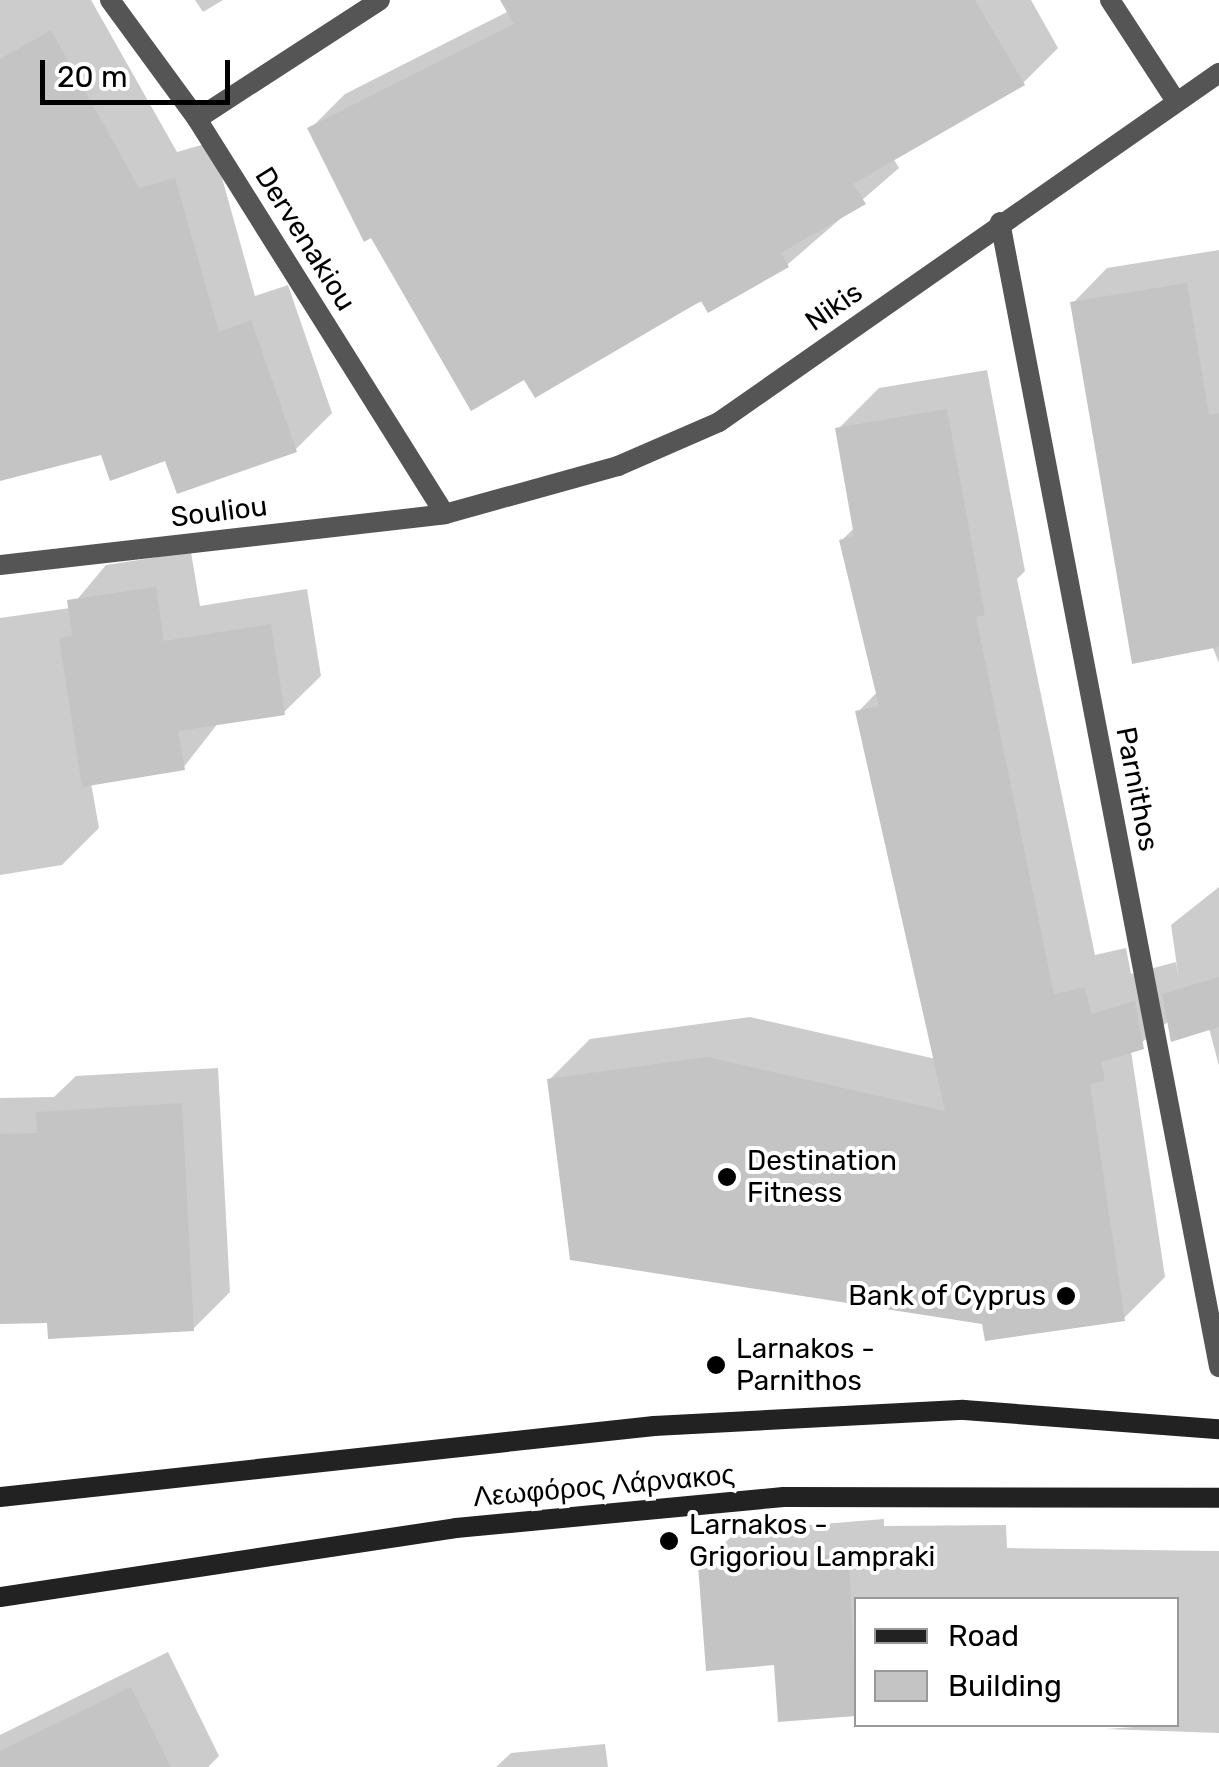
<!DOCTYPE html>
<html>
<head>
<meta charset="utf-8">
<style>
  body { margin:0 }
  #map { position:relative; width:1219px; height:1767px; overflow:hidden; background:#fff; font-family:Rubik,sans-serif }
  div>[style] { position:absolute }
  [style*='--x'] { left:calc(var(--x)*1px); top:calc(var(--y)*1px); width:calc(var(--w)*1px); rotate:calc(var(--a)*1deg) }
  .shadow>* { inset:0; background:#0003 }
  .building>* { inset:0; background:#c4c4c4 }
  .street>* { height:20px; margin:-10px; padding:0 10px; transform-origin:10px; border-radius:10px; background:#555 }
  .secondary>* { height:20px; margin:-10px; padding:0 10px; transform-origin:10px; border-radius:10px; background:#222 }
  .dots>* { width:28px; height:28px; translate:-50% -50%; box-sizing:border-box; border:5px solid #fff; border-radius:50% }
  span { translate:-50% -50%; white-space:nowrap; text-align:center; line-height:1.15; -webkit-text-stroke:8px #fff; paint-order:stroke }
  .street-label { font-size:28px; color:#000 }
  .poi-label { font-size:28px; color:#000 }
  .left { translate:0 -50%; text-align:left }
  .right { translate:-100% -50%; text-align:right }
  .legend { position:absolute; left:854px; top:1597px; width:325px; height:130px; box-sizing:border-box; background:#fff; border:2px solid #999; margin:0; padding:12px 18px; list-style:none; font-size:30px; color:#000 }
  .legend li { display:flex; align-items:center; gap:20px; height:50px }
  .legend b { width:50px; border:2px solid #999 }
  .scale { position:absolute; left:40px; top:60px; width:190px; height:45px; box-sizing:border-box; border:5px solid #000; border-top:0; padding-left:12px; font-size:30px; line-height:35px; white-space:nowrap; color:#000; -webkit-text-stroke:8px #fff; paint-order:stroke }
</style>
</head>
<body>
<div id="map">
  <div class="shadow">
    <div style="clip-path:polygon(0 0,91px 0,177px 152px,212px 142px,255px 296px,288px 285px,332px 413px,295px 450px,102px 452px,0 478px)"></div>
    <div style="clip-path:polygon(195px 0,223px 0,203px 12px)"></div>
    <div style="clip-path:polygon(511px 0,1031px 0,1058px 48px,1023px 83px,893px 158px,899px 168px,787px 265px,525px 377px,310px 129px,345px 94px,509px 11px)"></div>
    <div style="clip-path:polygon(1219px 250px,1219px 663px,1073px 303px,1107px 268px)"></div>
    <div style="clip-path:polygon(987px 370px,1025px 571px,1017px 579px,1095px 955px,1126px 948px,1131px 974px,1176px 962px,1179px 980px,1171px 925px,1219px 887px,1219px 1066px,1209px 1028px,1169px 1021px,1131px 1051px,1165px 1277px,1124px 1318px,549px 1080px,590px 1039px,750px 1017px,936px 1059px,858px 712px,878px 691px,842px 540px,855px 527px,838px 429px,879px 388px)"></div>
    <div style="clip-path:polygon(191px 552px,200px 606px,307px 589px,321px 676px,284px 712px,219px 722px,183px 768px,91px 783px,99px 828px,62px 865px,0 875px,0 618px,70px 608px,106px 565px)"></div>
    <div style="clip-path:polygon(218px 1068px,230px 1292px,193px 1329px,0 1321px,0 1098px,54px 1097px,76px 1076px)"></div>
    <div style="clip-path:polygon(884px 1519px,884px 1526px,1006px 1525px,1007px 1548px,1219px 1551px,1219px 1733px,1106px 1729px,1176px 1724px,1176px 1600px,856px 1600px,856px 1714px,780px 1720px,776px 1662px,701px 1566px,737px 1531px)"></div>
    <div style="clip-path:polygon(168px 1652px,219px 1756px,208px 1767px,0 1767px,0 1735px)"></div>
    <div style="clip-path:polygon(605px 1744px,608px 1767px,496px 1767px,511px 1753px)"></div>
  </div>
  <div class="building">
    <div style="clip-path:polygon(500px 0,975px 0,1025px 85px,853px 184px,866px 204px,781px 253px,789px 267px,708px 313px,701px 301px,535px 398px,524px 380px,471px 411px,371px 238px,364px 242px,307px 128px,514px 24px)"></div>
    <div style="clip-path:polygon(51px 30px,139px 188px,175px 178px,219px 332px,251px 320px,297px 452px,177px 494px,165px 461px,110px 481px,101px 455px,0 481px,0 59px)"></div>
    <div style="clip-path:polygon(1187px 283px,1209px 415px,1219px 413px,1219px 647px,1132px 664px,1070px 302px)"></div>
    <div style="clip-path:polygon(947px 409px,985px 615px,976px 617px,1054px 994px,1085px 987px,1091px 1014px,1135px 1001px,1144px 1049px,1101px 1062px,1105px 1081px,1090px 1084px,1125px 1321px,985px 1341px,982px 1324px,570px 1260px,547px 1079px,707px 1057px,945px 1111px,855px 711px,879px 706px,839px 540px,854px 536px,835px 428px)"></div>
    <div style="clip-path:polygon(156px 587px,164px 641px,271px 624px,285px 715px,178px 731px,185px 770px,82px 787px,59px 638px,72px 636px,67px 600px)"></div>
    <div style="clip-path:polygon(1219px 977px,1219px 1027px,1171px 1042px,1162px 994px)"></div>
    <div style="clip-path:polygon(182px 1103px,194px 1331px,48px 1339px,47px 1323px,0 1324px,0 1134px,37px 1133px,36px 1112px)"></div>
    <div style="clip-path:polygon(849px 1553px,856px 1716px,778px 1722px,774px 1665px,706px 1671px,698px 1565px)"></div>
    <div style="clip-path:polygon(131px 1687px,171px 1767px,0 1767px,0 1751px)"></div>
  </div>
  <div class="street">
    <div style="--x:110;--y:0;--w:147;--a:53.8"></div>
    <div style="--x:197;--y:119;--w:466;--a:57.9"></div>
    <div style="--x:1110;--y:0;--w:117;--a:56.9"></div>
    <div style="--x:197;--y:119;--w:218;--a:-33"></div>
    <div style="--x:1000;--y:222;--w:1166;--a:79.17"></div>
    <div style="--x:0;--y:565;--w:448;--a:-6.5"></div>
    <div style="--x:445;--y:514;--w:180;--a:-15.5"></div>
    <div style="--x:618;--y:466;--w:110;--a:-23.5"></div>
    <div style="--x:719;--y:422;--w:610;--a:-34.92"></div>
  </div>
  <div class="secondary">
    <div style="--x:0;--y:1497;--w:658;--a:-6.2"></div>
    <div style="--x:654;--y:1426;--w:310;--a:-3"></div>
    <div style="--x:964;--y:1410;--w:256;--a:4.3"></div>
    <div style="--x:0;--y:1597;--w:461;--a:-8.6"></div>
    <div style="--x:456;--y:1528;--w:329;--a:-5.4"></div>
    <div style="--x:784;--y:1497;--w:435;--a:0.1"></div>
  </div>
  <div class="dots">
    <div style="left:727px;top:1177px;background:#000"></div>
    <div style="left:1066px;top:1296px;background:#000"></div>
    <div style="left:716px;top:1365px;background:#000"></div>
    <div style="left:669px;top:1541px;background:#000"></div>
  </div>
  <div class="street-label">
    <span style="left:305px;top:239px;rotate:58deg">Dervenakiou</span>
    <span style="left:834px;top:307px;rotate:-35deg">Nikis</span>
    <span style="left:219px;top:512px;rotate:-7deg">Souliou</span>
    <span style="left:1137px;top:789px;rotate:79deg">Parnithos</span>
    <span style="left:604px;top:1486px;rotate:-5deg">Λεωφόρος Λάρνακος</span>
  </div>
  <div class="poi-label">
    <span class="left" style="left:747px;top:1177px">Destination<br>Fitness</span>
    <span class="right" style="left:1046px;top:1296px">Bank of Cyprus</span>
    <span class="left" style="left:736px;top:1365px">Larnakos -<br>Parnithos</span>
    <span class="left" style="left:689px;top:1541px">Larnakos -<br>Grigoriou Lampraki</span>
  </div>
  <ul class="legend">
  <li><b style="height:12px;background:#222"></b>Road</li>
  <li><b style="height:28px;background:#c4c4c4"></b>Building</li>
  </ul>
  <div class="scale">20 m</div>
</div>
</body>
</html>
